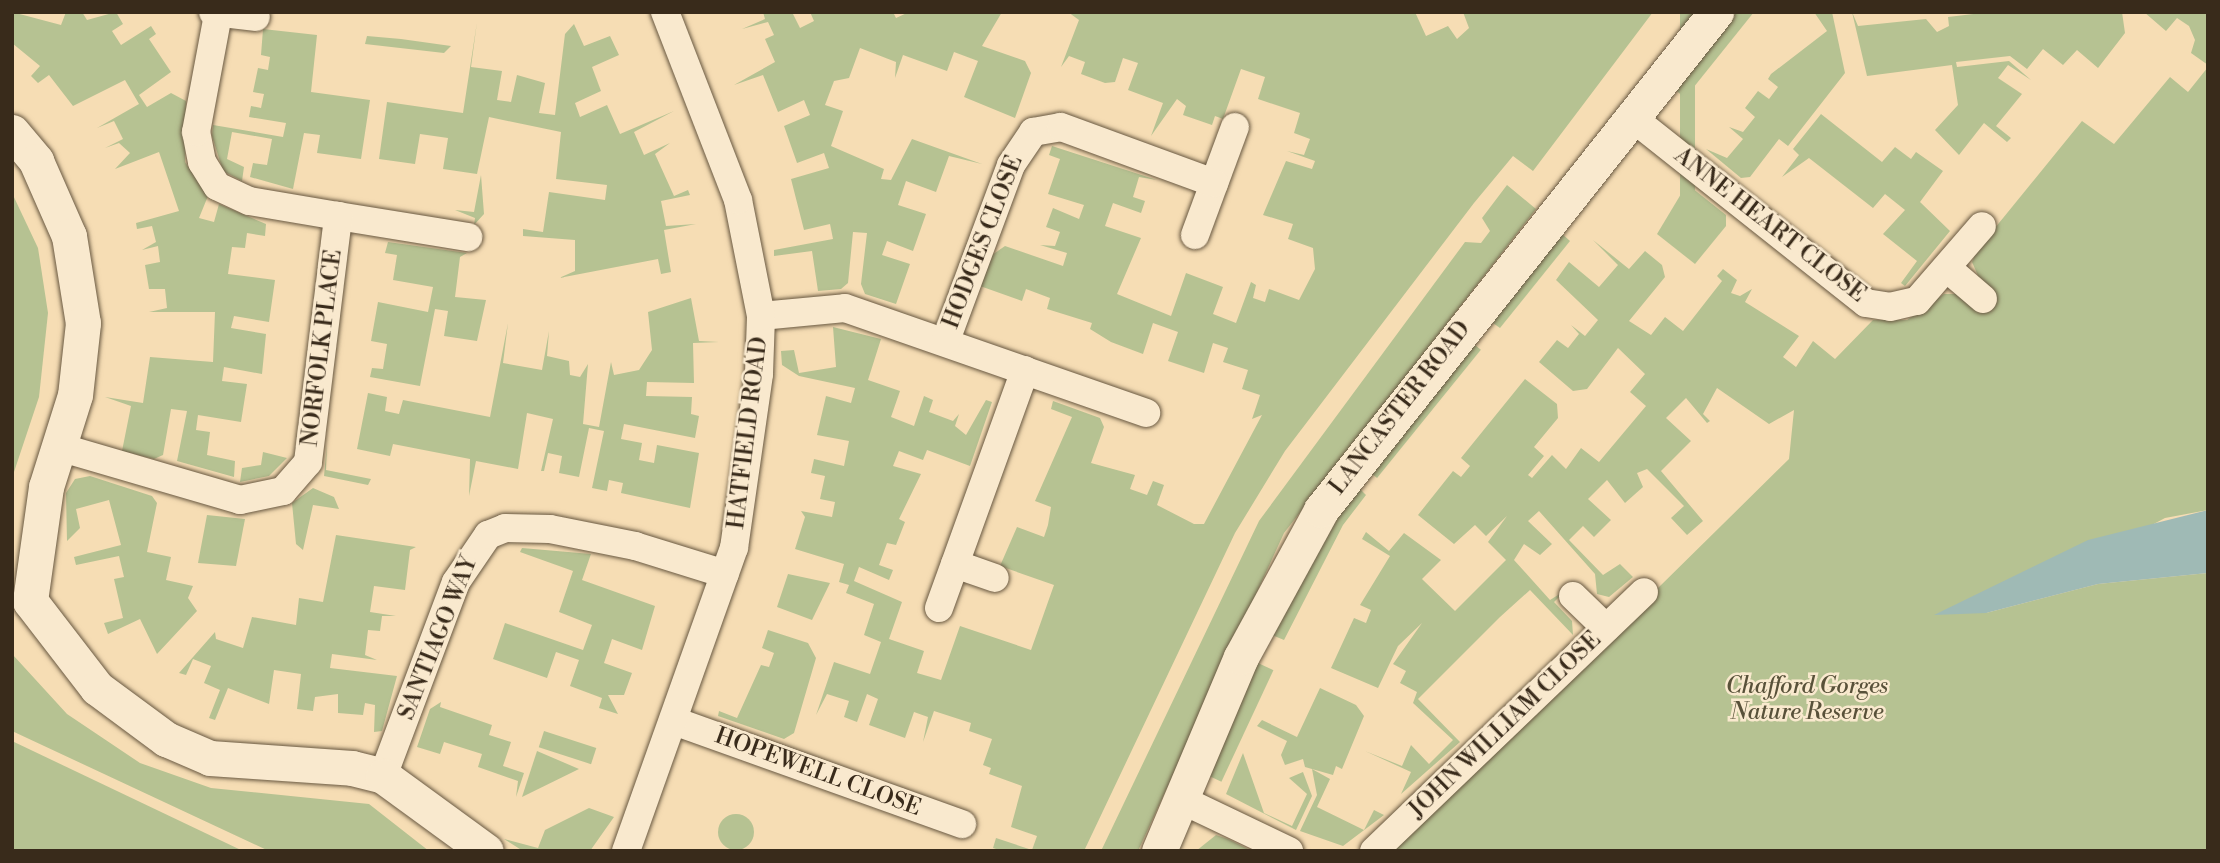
<!DOCTYPE html>
<html>
<head>
<meta charset="utf-8">
<style>
  body { margin:0 }
  #map { position:relative; width:2220px; height:863px; overflow:hidden; background:#f6ddb4; font-family:"Libre Bodoni",serif }
  div>[style] { position:absolute }
  [style*='--x'] { left:calc(var(--x)*1px); top:calc(var(--y)*1px); width:calc(var(--w)*1px); rotate:calc(var(--a)*1deg) }
  .green>* { inset:0; background:#b6c292; transform-origin:0 0 }
  .round { border-radius:50% }
  .water>* { inset:0; background:#9fbab5 }
  .roads { filter:drop-shadow(0 0 2px #685841) drop-shadow(0 0 2px #685841) }
  .minor>* { height:28px; margin:-14px; padding:0 14px; transform-origin:14px; border-radius:14px; background:#f9e9ce }
  .tertiary>* { height:35px; margin:-17.5px; padding:0 17.5px; transform-origin:17.5px; border-radius:17.5px; background:#f9e9ce }
  span { translate:-50% -50%; white-space:nowrap; text-align:center; line-height:1.15; -webkit-text-stroke:5px #f9e9ce; paint-order:stroke }
  .street-label { font-size:23px; color:#392b1b }
  .park-label { font-size:23px; color:#585139; font-style:italic }
  .frame { position:absolute; inset:0; border:14px solid #392b1b; pointer-events:none }
</style>
</head>
<body>
<div id="map">
  <div class="green">
    <div style="clip-path:polygon(12px 12px,61px 25px,66px 12px,82px 12px,87px 20px,116px 12px,123px 24px,112px 31px,121px 45px,151px 26px,156px 34px,149px 39px,171px 72px,139px 95px,147px 107px,171px 93px,186px 101px,185px 162px,208px 196px,199px 218px,214px 222px,219px 204px,266px 224px,265px 236px,247px 233px,245px 248px,232px 247px,228px 274px,275px 280px,269px 322px,234px 316px,231px 328px,266px 334px,262px 374px,224px 367px,222px 381px,247px 384px,241px 422px,198px 415px,196px 430px,210px 432px,207px 455px,235px 461px,234px 477px,177px 461px,187px 411px,171px 409px,163px 455px,154px 459px,122px 451px,131px 406px,105px 397px,143px 403px,150px 357px,213px 362px,215px 312px,149px 312px,167px 308px,165px 289px,149px 289px,145px 265px,160px 262px,158px 246px,142px 250px,156px 242px,152px 226px,137px 229px,136px 223px,179px 211px,159px 152px,115px 169px,130px 153px,119px 143px,105px 148px,123px 139px,114px 121px,97px 128px,139px 104px,125px 80px,73px 106px,49px 75px,38px 83px,31px 76px,40px 66px,12px 43px)"></div>
    <div style="clip-path:polygon(763px 12px,792px 12px,800px 28px,814px 21px,810px 12px,893px 12px,896px 18px,909px 12px,1002px 12px,982px 46px,1025px 61px,1031px 73px,1015px 118px,964px 97px,978px 61px,954px 52px,947px 71px,903px 55px,895px 78px,896px 62px,860px 48px,849px 78px,834px 81px,825px 105px,843px 111px,831px 146px,884px 169px,881px 179px,891px 180px,912px 139px,982px 164px,949px 156px,936px 192px,906px 181px,898px 205px,926px 214px,913px 251px,887px 241px,882px 255px,910px 264px,896px 304px,865px 294px,861px 284px,867px 233px,853px 232px,848px 283px,841px 289px,818px 291px,812px 251px,774px 256px,774px 250px,833px 239px,830px 224px,804px 230px,791px 179px,829px 168px,824px 153px,797px 163px,784px 126px,810px 115px,804px 100px,778px 112px,763px 75px,734px 85px,775px 62px,765px 39px,774px 35px,768px 22px,742px 29px,765px 19px)"></div>
    <div style="clip-path:polygon(1068px 12px,1415px 12px,1426px 36px,1448px 26px,1457px 39px,1469px 28px,1463px 12px,1653px 12px,1533px 171px,1513px 156px,1474px 203px,1285px 451px,1235px 533px,1084px 851px,1002px 851px,993px 848px,996px 838px,1032px 850px,1037px 836px,1011px 827px,1022px 786px,989px 774px,991px 768px,983px 765px,992px 739px,969px 731px,971px 723px,934px 711px,923px 742px,928px 717px,914px 712px,905px 738px,869px 725px,878px 699px,867px 694px,857px 722px,844px 717px,849px 701px,827px 694px,816px 715px,834px 662px,870px 674px,881px 642px,864px 635px,874px 604px,846px 593px,849px 585px,839px 582px,844px 564px,795px 549px,805px 517px,801px 511px,832px 517px,835px 502px,820px 499px,825px 476px,811px 473px,814px 459px,844px 466px,849px 441px,817px 435px,826px 396px,851px 403px,855px 388px,799px 376px,782px 365px,781px 351px,794px 350px,799px 373px,836px 367px,833px 327px,881px 339px,868px 380px,900px 391px,891px 417px,914px 426px,924px 396px,933px 400px,929px 412px,953px 421px,959px 414px,955px 426px,966px 435px,986px 400px,992px 402px,970px 466px,927px 450px,923px 460px,899px 451px,893px 466px,921px 474px,899px 519px,905px 522px,896px 545px,887px 543px,879px 565px,893px 570px,889px 580px,859px 567px,854px 581px,902px 602px,889px 639px,924px 651px,917px 673px,941px 680px,960px 626px,1031px 650px,1054px 585px,1000px 566px,1017px 527px,1044px 537px,1048px 525px,1051px 507px,1035px 501px,1072px 417px,1051px 409px,1053px 401px,1100px 418px,1104px 427px,1091px 463px,1135px 475px,1130px 489px,1147px 495px,1153px 481px,1164px 485px,1157px 505px,1194px 524px,1204px 524px,1262px 415px,1252px 419px,1260px 395px,1242px 389px,1248px 370px,1223px 362px,1228px 348px,1213px 343px,1204px 373px,1168px 361px,1178px 332px,1153px 323px,1143px 354px,1111px 342px,1090px 329px,1092px 323px,1047px 309px,1050px 298px,1026px 289px,1022px 301px,980px 286px,992px 255px,1005px 246px,1063px 266px,1067px 253px,1040px 245px,1055px 246px,1060px 232px,1046px 227px,1053px 208px,1079px 219px,1084px 205px,1048px 194px,1060px 159px,1049px 155px,1052px 146px,1157px 180px,1139px 177px,1133px 197px,1145px 201px,1141px 213px,1113px 203px,1105px 226px,1141px 238px,1117px 294px,1171px 316px,1186px 273px,1223px 287px,1213px 314px,1236px 323px,1251px 282px,1256px 285px,1253px 298px,1265px 302px,1269px 289px,1299px 300px,1315px 269px,1313px 248px,1288px 239px,1293px 224px,1263px 215px,1286px 161px,1312px 169px,1315px 161px,1287px 151px,1304px 155px,1310px 139px,1294px 133px,1300px 113px,1258px 99px,1265px 77px,1241px 69px,1223px 119px,1215px 116px,1212px 125px,1183px 115px,1186px 106px,1177px 99px,1151px 136px,1163px 103px,1128px 90px,1138px 63px,1123px 58px,1115px 82px,1105px 83px,1081px 74px,1085px 62px,1069px 56px,1061px 67px,1079px 20px)"></div>
    <div style="left:1680px;top:12px;width:15px;height:225px"></div>
    <div style="clip-path:polygon(1736px 12px,1754px 12px,1685px 98px,1672px 87px)"></div>
    <div style="clip-path:polygon(1814px 12px,1832px 12px,1845px 73px,1788px 146px,1779px 139px,1750px 177px,1741px 178px,1706px 149px,1727px 158px,1743px 139px,1729px 127px,1743px 132px,1755px 117px,1745px 108px,1758px 91px,1769px 99px,1778px 87px,1768px 79px,1771px 74px,1827px 31px)"></div>
    <div style="clip-path:polygon(1852px 12px,1858px 26px,1926px 19px,1937px 32px,1949px 26px,1948px 17px,1990px 12px,2122px 12px,2125px 33px,2098px 68px,2077px 50px,2063px 65px,2043px 49px,2027px 69px,2010px 56px,1956px 62px,1957px 67px,2009px 61px,2031px 80px,2008px 65px,1998px 78px,2022px 94px,1996px 126px,2011px 138px,2007px 142px,1984px 123px,1959px 155px,1935px 130px,1958px 105px,1952px 65px,1867px 76px)"></div>
    <div style="clip-path:polygon(2144px 12px,2208px 12px,2208px 65px,2191px 53px,2195px 40px,2189px 26px,2177px 18px,2166px 31px)"></div>
    <div style="clip-path:polygon(477px 22px,471px 67px,502px 71px,497px 100px,511px 102px,517px 75px,545px 83px,539px 113px,555px 115px,565px 34px,574px 24px,584px 46px,610px 36px,619px 55px,592px 67px,601px 91px,575px 103px,580px 117px,607px 105px,620px 134px,674px 111px,634px 132px,644px 155px,670px 143px,655px 154px,674px 196px,688px 190px,690px 195px,661px 201px,666px 226px,696px 224px,664px 230px,671px 272px,661px 274px,658px 259px,559px 278px,575px 271px,575px 240px,523px 236px,523px 229px,543px 232px,549px 192px,605px 200px,607px 185px,556px 179px,561px 132px,489px 117px,477px 174px,443px 169px,448px 138px,420px 134px,415px 164px,379px 159px,387px 102px,463px 113px)"></div>
    <div style="clip-path:polygon(263px 29px,317px 35px,311px 92px,370px 100px,361px 159px,317px 153px,320px 135px,304px 133px,293px 189px,250px 177px,253px 163px,267px 165px,272px 139px,232px 132px,227px 159px,244px 167px,242px 181px,223px 171px,212px 136px,213px 125px,283px 137px,286px 123px,249px 117px,251px 106px,261px 108px,264px 94px,253px 92px,258px 68px,268px 70px,270px 57px,261px 55px)"></div>
    <div style="clip-path:polygon(367px 36px,401px 39px,451px 46px,444px 53px,365px 44px)"></div>
    <div style="clip-path:polygon(2208px 67px,2208px 510px,2165px 518px,1986px 613px,2098px 584px,2208px 573px,2208px 851px,1391px 851px,1789px 459px,1794px 410px,1769px 424px,1717px 388px,1703px 414px,1710px 421px,1707px 423px,1686px 398px,1666px 418px,1691px 441px,1661px 471px,1703px 521px,1687px 535px,1671px 518px,1684px 506px,1647px 469px,1637px 473px,1643px 487px,1625px 503px,1607px 480px,1588px 499px,1611px 520px,1594px 537px,1583px 526px,1569px 540px,1603px 575px,1620px 564px,1633px 577px,1609px 597px,1597px 594px,1595px 574px,1539px 511px,1528px 521px,1552px 544px,1540px 555px,1524px 544px,1514px 560px,1550px 600px,1566px 590px,1554px 602px,1572px 621px,1573px 635px,1530px 590px,1500px 617px,1418px 699px,1460px 742px,1401px 794px,1411px 772px,1365px 751px,1402px 766px,1411px 745px,1429px 764px,1453px 740px,1413px 703px,1417px 692px,1400px 683px,1406px 671px,1393px 664px,1422px 623px,1398px 646px,1378px 688px,1331px 668px,1354px 618px,1366px 623px,1371px 610px,1360px 605px,1390px 556px,1362px 539px,1366px 532px,1389px 551px,1404px 533px,1441px 560px,1422px 579px,1455px 611px,1506px 560px,1488px 542px,1507px 516px,1486px 536px,1475px 525px,1454px 544px,1418px 515px,1453px 471px,1461px 477px,1470px 466px,1461px 458px,1525px 379px,1557px 404px,1558px 418px,1534px 447px,1544px 456px,1528px 475px,1532px 478px,1552px 455px,1566px 469px,1581px 448px,1599px 462px,1646px 406px,1630px 392px,1645px 374px,1618px 348px,1587px 389px,1573px 391px,1539px 362px,1557px 340px,1568px 348px,1579px 334px,1571px 325px,1585px 336px,1598px 320px,1556px 280px,1569px 262px,1599px 287px,1618px 265px,1593px 240px,1629px 269px,1645px 251px,1662px 265px,1665px 277px,1629px 321px,1651px 335px,1665px 317px,1683px 331px,1722px 281px,1717px 276px,1723px 269px,1737px 280px,1731px 293px,1740px 296px,1752px 289px,1745px 302px,1799px 336px,1783px 357px,1796px 367px,1813px 341px,1835px 359px,1873px 320px,1907px 320px,1944px 294px,1962px 294px,1979px 278px,1972px 262px,1977px 250px,2082px 121px,2114px 144px,2170px 77px,2188px 92px)"></div>
    <div style="clip-path:polygon(1821px 114px,1882px 162px,1895px 147px,1911px 159px,1916px 152px,1943px 171px,1920px 202px,1950px 231px,1905px 286px,1901px 283px,1917px 261px,1883px 234px,1905px 210px,1885px 194px,1873px 208px,1809px 158px,1782px 177px,1799px 155px,1793px 149px)"></div>
    <div style="clip-path:polygon(481px 175px,484px 214px,474px 225px,475px 218px,455px 210px,474px 212px)"></div>
    <div style="clip-path:polygon(1687px 184px,1726px 215px,1726px 226px,1695px 264px,1657px 234px)"></div>
    <div style="clip-path:polygon(1507px 185px,1536px 209px,1284px 533px,1138px 851px,1101px 851px,1259px 521px,1465px 242px,1481px 243px,1490px 231px,1482px 218px)"></div>
    <div style="clip-path:polygon(12px 193px,38px 248px,48px 313px,39px 397px,12px 478px)"></div>
    <div style="clip-path:polygon(1560px 232px,1570px 241px,1500px 328px,1486px 318px)"></div>
    <div style="clip-path:polygon(388px 242px,467px 253px,460px 257px,455px 297px,486px 300px,477px 341px,444px 336px,448px 311px,435px 309px,420px 386px,370px 377px,372px 368px,383px 369px,387px 344px,371px 341px,378px 302px,428px 312px,433px 287px,393px 280px,397px 255px,385px 253px)"></div>
    <div style="clip-path:polygon(691px 298px,699px 341px,719px 342px,693px 343px,694px 383px,647px 382px,646px 396px,692px 397px,691px 414px,699px 416px,695px 438px,624px 424px,621px 439px,642px 443px,639px 460px,654px 463px,657px 445px,699px 453px,690px 508px,621px 493px,623px 483px,609px 480px,607px 491px,592px 488px,604px 431px,589px 428px,579px 477px,559px 473px,562px 456px,548px 453px,544px 471px,541px 471px,553px 419px,527px 413px,518px 469px,476px 461px,469px 496px,470px 459px,393px 444px,390px 456px,357px 449px,368px 393px,387px 397px,385px 411px,399px 414px,403px 400px,490px 417px,508px 323px,503px 363px,542px 370px,549px 331px,547px 356px,569px 361px,570px 375px,580px 377px,588px 364px,583px 424px,599px 427px,611px 362px,614px 375px,639px 370px,652px 350px,648px 312px)"></div>
    <div style="left:1470px;top:341px;width:14px;height:165px;rotate:39deg"></div>
    <div style="clip-path:polygon(327px 444px,326px 470px,371px 479px,368px 485px,324px 476px)"></div>
    <div style="clip-path:polygon(263px 452px,287px 458px,269px 476px,240px 482px,242px 468px,261px 465px)"></div>
    <div style="clip-path:polygon(90px 476px,152px 496px,157px 503px,147px 552px,171px 557px,166px 580px,193px 586px,188px 598px,197px 611px,157px 654px,140px 619px,108px 634px,104px 623px,123px 618px,114px 579px,124px 577px,119px 556px,76px 565px,74px 557px,121px 545px,109px 500px,76px 509px,80px 528px,67px 541px,66px 493px,75px 479px)"></div>
    <div style="clip-path:polygon(1358px 487px,1366px 495px,1343px 525px,1284px 640px,1272px 635px,1318px 542px)"></div>
    <div style="clip-path:polygon(313px 488px,334px 497px,339px 509px,313px 505px,303px 550px,296px 544px,292px 503px)"></div>
    <div style="clip-path:polygon(207px 515px,245px 519px,236px 566px,198px 563px)"></div>
    <div style="clip-path:polygon(336px 535px,416px 547px,410px 550px,405px 590px,374px 586px,370px 612px,396px 616px,382px 616px,380px 631px,368px 630px,365px 655px,377px 660px,332px 654px,330px 668px,397px 676px,382px 731px,374px 732px,375px 705px,365px 703px,363px 715px,338px 713px,338px 694px,315px 697px,313px 711px,297px 709px,301px 674px,274px 670px,269px 704px,228px 688px,215px 720px,209px 718px,220px 690px,204px 683px,211px 666px,193px 659px,186px 675px,179px 673px,215px 632px,216px 639px,243px 648px,252px 617px,296px 625px,299px 598px,323px 602px)"></div>
    <div style="clip-path:polygon(522px 548px,591px 554px,582px 580px,655px 606px,642px 650px,612px 639px,604px 663px,632px 673px,624px 695px,608px 695px,618px 714px,599px 708px,602px 698px,570px 686px,579px 660px,556px 652px,547px 678px,493px 659px,505px 623px,583px 650px,592px 625px,559px 612px,573px 571px,520px 552px)"></div>
    <div style="clip-path:polygon(788px 574px,830px 583px,812px 620px,777px 607px)"></div>
    <div style="clip-path:polygon(768px 630px,808px 643px,816px 658px,794px 733px,784px 739px,718px 716px,719px 711px,737px 718px,761px 665px,769px 667px,774px 653px,762px 648px)"></div>
    <div style="clip-path:polygon(13px 655px,67px 714px,140px 763px,211px 788px,369px 804px,429px 851px,269px 851px,12px 731px)"></div>
    <div style="left:1258px;top:663px;width:17px;height:123px;rotate:25deg"></div>
    <div style="clip-path:polygon(1320px 688px,1356px 705px,1364px 716px,1342px 769px,1336px 766px,1333px 775px,1305px 767px,1303px 759px,1285px 765px,1281px 755px,1287px 741px,1257px 726px,1262px 720px,1297px 737px)"></div>
    <div style="clip-path:polygon(441px 702px,440px 707px,492px 725px,489px 735px,511px 742px,503px 766px,524px 773px,516px 797px,518px 781px,478px 767px,482px 754px,444px 742px,440px 754px,417px 747px,430px 709px)"></div>
    <div style="left:544px;top:731px;width:55px;height:17px;rotate:18deg"></div>
    <div style="clip-path:polygon(12px 741px,243px 851px,12px 851px)"></div>
    <div style="clip-path:polygon(537px 751px,579px 769px,522px 797px)"></div>
    <div style="clip-path:polygon(1243px 753px,1264px 813px,1292px 826px,1307px 794px,1289px 778px,1303px 772px,1312px 796px,1296px 830px,1226px 794px)"></div>
    <div style="clip-path:polygon(1312px 769px,1330px 779px,1317px 807px,1364px 830px,1374px 810px,1384px 815px,1343px 846px,1300px 831px,1317px 795px)"></div>
    <div style="clip-path:polygon(589px 808px,614px 817px,590px 851px,523px 851px,504px 839px,538px 848px,545px 830px)"></div>
    <div class="round" style="left:718px;top:814px;width:36px;height:36px"></div>
    <div style="clip-path:polygon(1216px 835px,1228px 839px,1252px 851px,1196px 851px)"></div>
  </div>
  <div class="water">
    <div style="clip-path:polygon(2208px 510px,2208px 573px,2098px 584px,1986px 613px,1934px 615px,2088px 540px)"></div>
  </div>
  <div class="roads">
    <div class="minor">
      <div style="--x:213;--y:12;--w:43;--a:6.6"></div>
      <div style="--x:1630;--y:116;--w:301;--a:38.4"></div>
      <div style="--x:1866;--y:303;--w:24;--a:9"></div>
      <div style="--x:1890;--y:307;--w:28;--a:-13"></div>
      <div style="--x:1917;--y:301;--w:99;--a:-49.1"></div>
      <div style="--x:338;--y:216;--w:132;--a:9.2"></div>
      <div style="--x:1195;--y:235;--w:115;--a:-69.7"></div>
      <div style="--x:1948;--y:269;--w:46;--a:40.6"></div>
      <div style="--x:761;--y:316;--w:84;--a:-5.4"></div>
      <div style="--x:845;--y:308;--w:319;--a:19.2"></div>
      <div style="--x:946;--y:340;--w:187;--a:-69.6"></div>
      <div style="--x:1011;--y:165;--w:40;--a:-56"></div>
      <div style="--x:1033;--y:132;--w:28;--a:-10"></div>
      <div style="--x:1061;--y:127;--w:163;--a:20.1"></div>
      <div style="--x:59;--y:447;--w:189;--a:16.3"></div>
      <div style="--x:240;--y:500;--w:44;--a:-11.8"></div>
      <div style="--x:283;--y:491;--w:38;--a:-49"></div>
      <div style="--x:308;--y:462;--w:248;--a:-83"></div>
      <div style="--x:338;--y:216;--w:90;--a:-170.4"></div>
      <div style="--x:249;--y:201;--w:35;--a:-155"></div>
      <div style="--x:217;--y:186;--w:28;--a:-122"></div>
      <div style="--x:202;--y:162;--w:31;--a:-101"></div>
      <div style="--x:196;--y:132;--w:119;--a:-79.4"></div>
      <div style="--x:955;--y:564;--w:42;--a:19.3"></div>
      <div style="--x:1573;--y:596;--w:46;--a:44.1"></div>
      <div style="--x:939;--y:608;--w:253;--a:-70.1"></div>
      <div style="--x:674;--y:721;--w:306;--a:19.7"></div>
      <div style="--x:383;--y:776;--w:207;--a:-69.4"></div>
      <div style="--x:456;--y:582;--w:57;--a:-55.8"></div>
      <div style="--x:488;--y:535;--w:18;--a:-22"></div>
      <div style="--x:505;--y:528;--w:45;--a:1.3"></div>
      <div style="--x:550;--y:529;--w:87;--a:11.3"></div>
      <div style="--x:635;--y:546;--w:94;--a:17.3"></div>
      <div style="--x:1180;--y:799;--w:121;--a:25.5"></div>
      <div style="--x:626;--y:851;--w:322;--a:-70.4"></div>
      <div style="--x:734;--y:548;--w:176;--a:-81.8"></div>
      <div style="--x:759;--y:374;--w:58;--a:-88"></div>
      <div style="--x:761;--y:316;--w:118;--a:-101.2"></div>
      <div style="--x:738;--y:200;--w:202;--a:-111.2"></div>
      <div style="--x:1374;--y:851;--w:374;--a:-43.8"></div>
    </div>
    <div class="tertiary">
      <div style="--x:12;--y:132;--w:38;--a:50"></div>
      <div style="--x:36;--y:161;--w:82;--a:66.3"></div>
      <div style="--x:69;--y:236;--w:88;--a:80.9"></div>
      <div style="--x:83;--y:323;--w:72;--a:96.3"></div>
      <div style="--x:75;--y:395;--w:96;--a:107.5"></div>
      <div style="--x:46;--y:487;--w:115;--a:98"></div>
      <div style="--x:30;--y:601;--w:110;--a:52.4"></div>
      <div style="--x:97;--y:688;--w:86;--a:36.5"></div>
      <div style="--x:166;--y:739;--w:48;--a:23.4"></div>
      <div style="--x:210;--y:758;--w:142;--a:4"></div>
      <div style="--x:352;--y:768;--w:32;--a:14"></div>
      <div style="--x:383;--y:776;--w:127;--a:36.1"></div>
      <div style="--x:1159;--y:851;--w:211;--a:-67.1"></div>
      <div style="--x:1241;--y:657;--w:167;--a:-61.4"></div>
      <div style="--x:1321;--y:510;--w:636;--a:-51.58"></div>
    </div>
  </div>
  <div class="street-label">
    <span style="left:1770px;top:225px;rotate:38deg">ANNE HEART CLOSE</span>
    <span style="left:983px;top:242px;rotate:-69deg">HODGES CLOSE</span>
    <span style="left:322px;top:348px;rotate:-83deg">NORFOLK PLACE</span>
    <span style="left:1400px;top:408px;rotate:-52deg">LANCASTER ROAD</span>
    <span style="left:748px;top:433px;rotate:-83deg">HATFIELD ROAD</span>
    <span style="left:438px;top:638px;rotate:-68deg">SANTIAGO WAY</span>
    <span style="left:1505px;top:725px;rotate:-44deg">JOHN WILLIAM CLOSE</span>
    <span style="left:818px;top:772px;rotate:20deg">HOPEWELL CLOSE</span>
  </div>
  <div class="park-label">
    <span style="left:1807px;top:699px">Chafford Gorges<br>Nature Reserve</span>
  </div>
  <div class="frame"></div>
</div>
</body>
</html>
